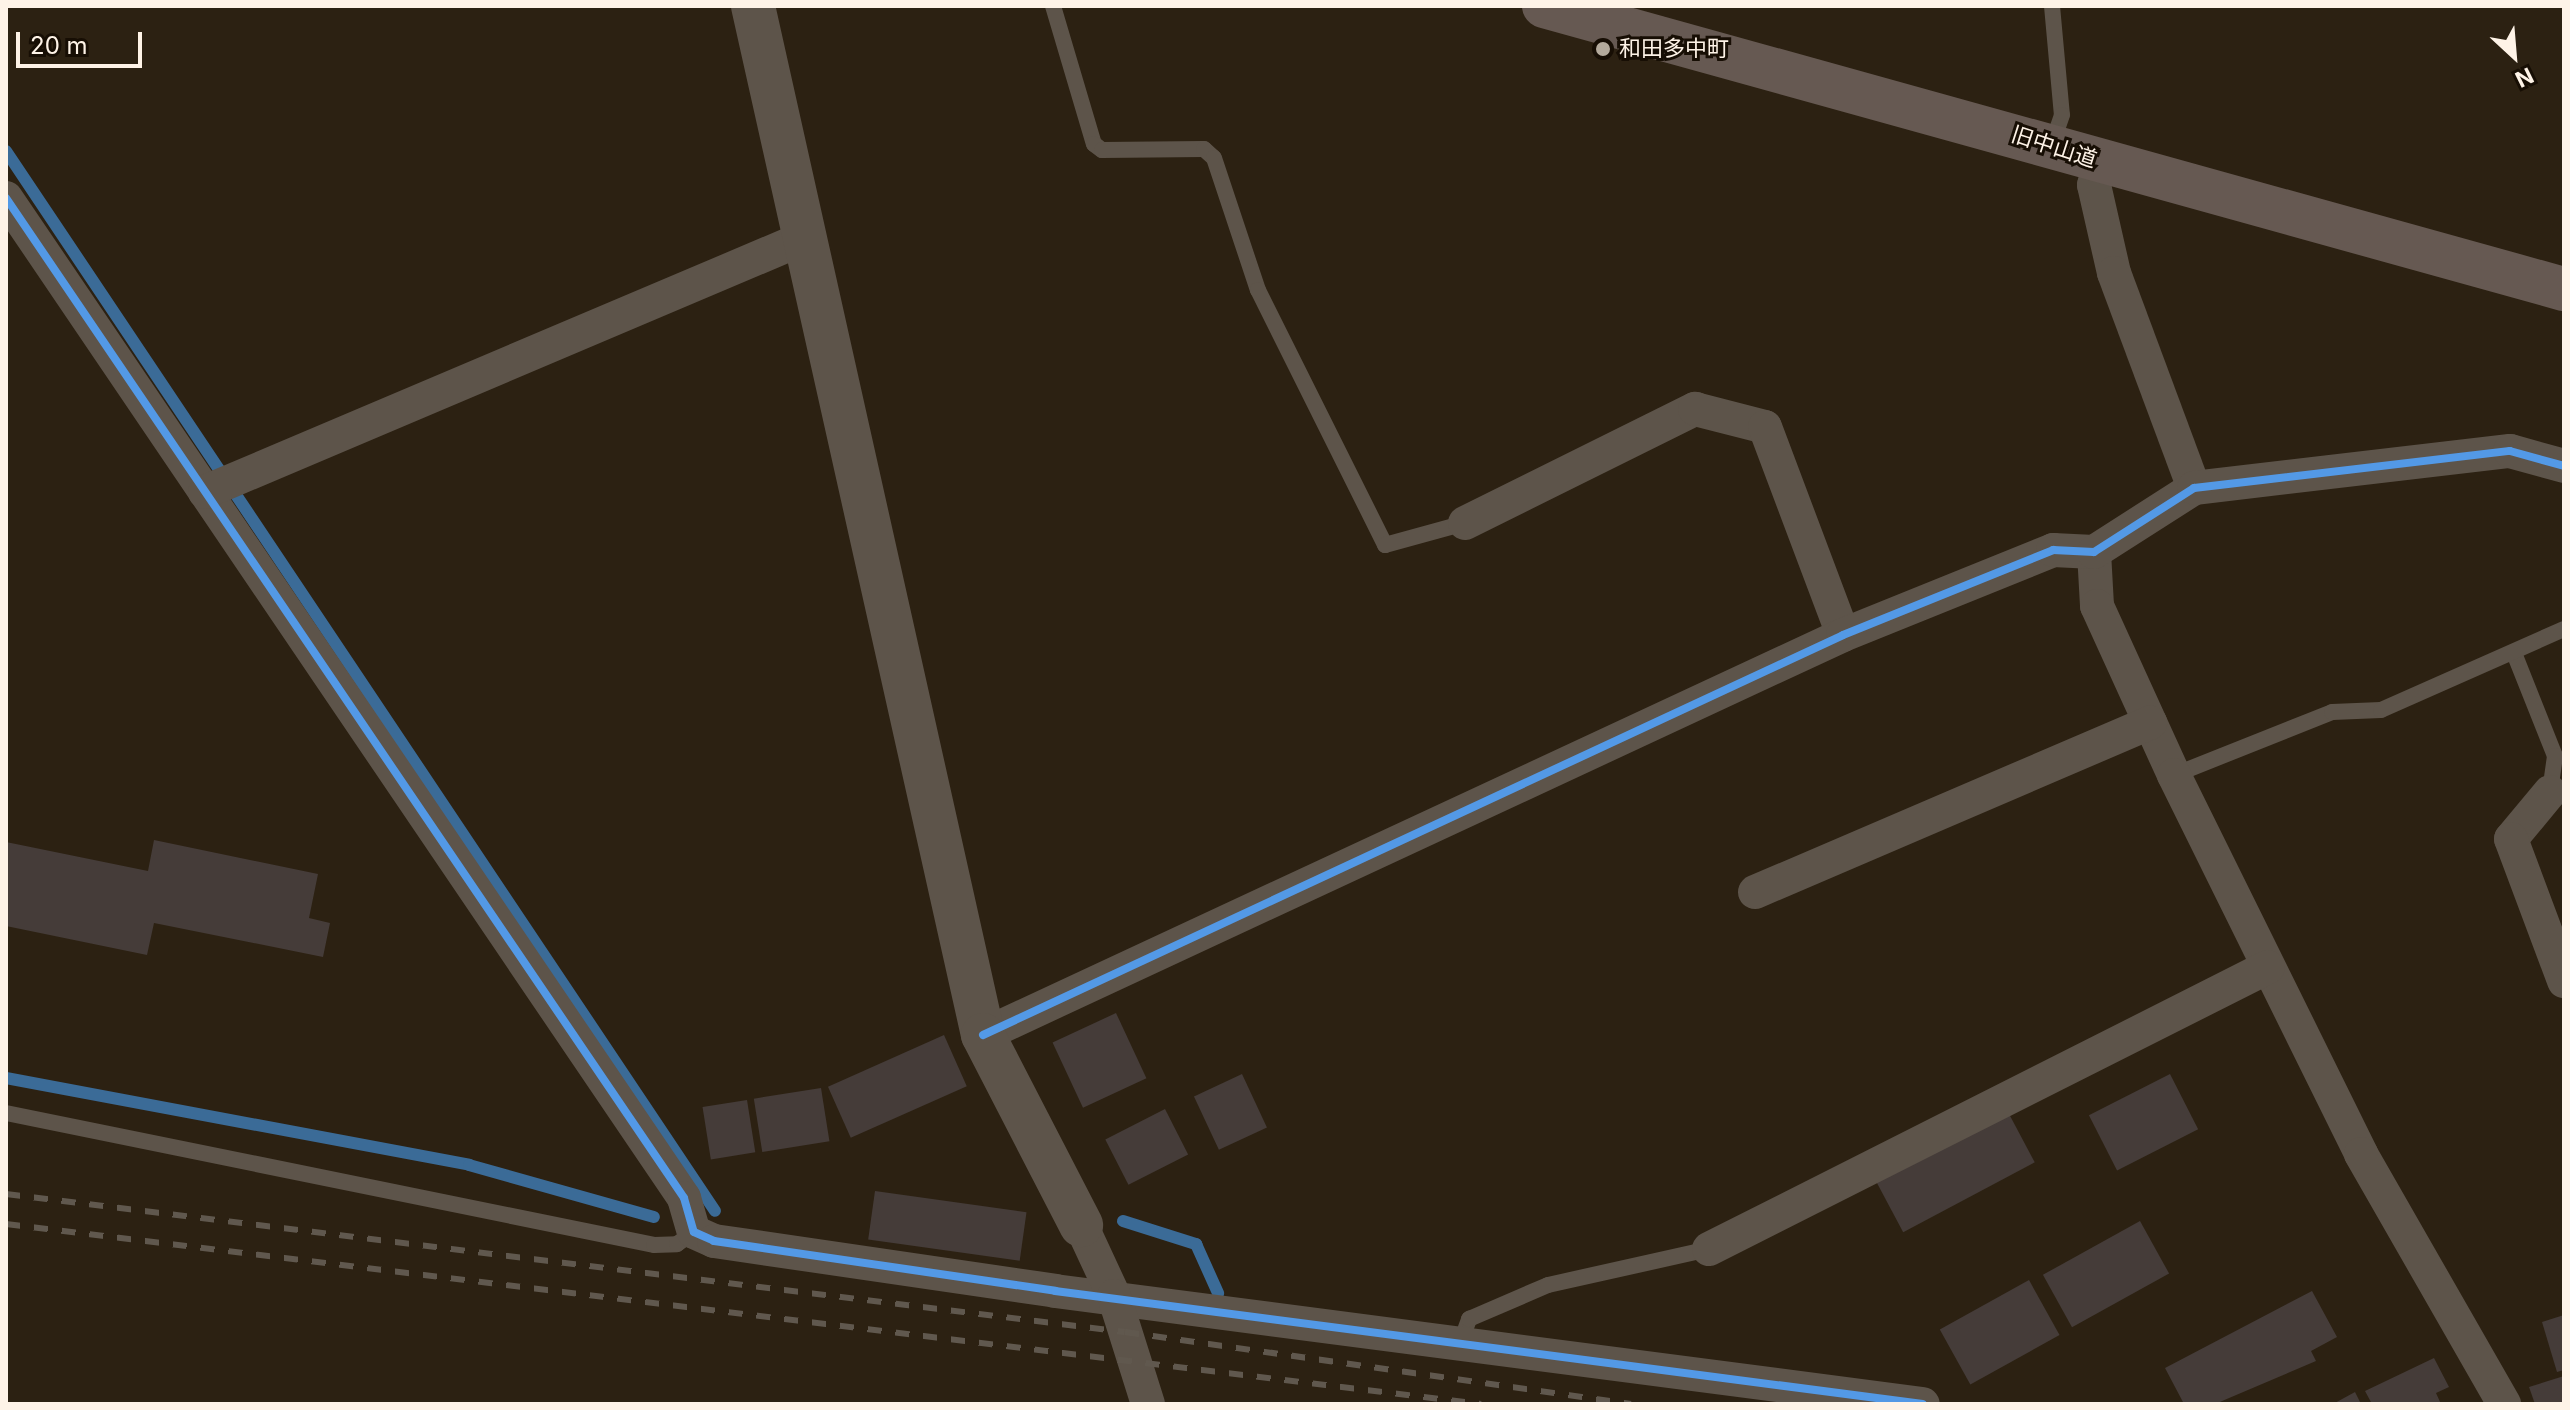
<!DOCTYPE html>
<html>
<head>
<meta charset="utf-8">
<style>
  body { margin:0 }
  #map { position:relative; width:2570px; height:1410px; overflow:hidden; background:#2c2112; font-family:Inter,"Noto Sans JP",sans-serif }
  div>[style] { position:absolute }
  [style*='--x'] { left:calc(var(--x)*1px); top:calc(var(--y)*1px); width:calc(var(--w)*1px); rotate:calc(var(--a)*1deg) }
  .stream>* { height:12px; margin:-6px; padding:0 6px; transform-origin:6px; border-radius:6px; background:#3b6b97 }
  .building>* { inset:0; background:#453c39; transform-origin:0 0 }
  .lane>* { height:16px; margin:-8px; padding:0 8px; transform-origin:8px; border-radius:8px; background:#5d544a }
  .street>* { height:34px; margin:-17px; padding:0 17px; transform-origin:17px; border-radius:17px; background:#5d544a }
  .secondary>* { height:44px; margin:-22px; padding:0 22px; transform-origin:22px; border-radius:22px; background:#5d544a }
  .primary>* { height:44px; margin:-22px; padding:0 22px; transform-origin:22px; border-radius:22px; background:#665952 }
  .rail>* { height:6px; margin-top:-3px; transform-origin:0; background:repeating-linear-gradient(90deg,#60584e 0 14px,transparent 0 28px) }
  .cycleway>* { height:8px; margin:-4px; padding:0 4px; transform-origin:4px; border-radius:4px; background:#5399e6 }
  .dots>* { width:22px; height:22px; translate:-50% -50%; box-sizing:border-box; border:4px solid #170e04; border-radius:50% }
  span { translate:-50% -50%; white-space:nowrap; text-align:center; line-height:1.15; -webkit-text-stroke:6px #170e04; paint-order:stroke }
  .poi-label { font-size:22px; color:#fef3e7 }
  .left { translate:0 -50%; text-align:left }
  .street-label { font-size:22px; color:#fef3e7 }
  .frame { position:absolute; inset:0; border:8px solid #fef3e7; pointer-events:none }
  .north { position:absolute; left:2474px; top:16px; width:80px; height:80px; -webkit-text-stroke:6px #170e04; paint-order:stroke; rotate:154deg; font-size:22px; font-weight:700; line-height:32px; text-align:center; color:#fef3e7 }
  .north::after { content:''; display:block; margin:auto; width:28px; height:36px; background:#fef3e7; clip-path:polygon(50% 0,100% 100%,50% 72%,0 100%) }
  .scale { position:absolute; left:16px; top:32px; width:126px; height:36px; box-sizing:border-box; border:4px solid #fef3e7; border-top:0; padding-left:10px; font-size:24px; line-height:28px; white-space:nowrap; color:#fef3e7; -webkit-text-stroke:6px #170e04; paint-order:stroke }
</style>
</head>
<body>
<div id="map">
  <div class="stream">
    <div style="--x:6;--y:151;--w:1275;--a:56.22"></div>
    <div style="--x:6;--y:1078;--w:471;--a:10.6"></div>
    <div style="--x:469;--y:1165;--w:192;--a:15.7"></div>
    <div style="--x:1123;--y:1221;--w:77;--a:17.5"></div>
    <div style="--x:1196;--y:1244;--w:54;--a:65.8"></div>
  </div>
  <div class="building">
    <div style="clip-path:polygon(154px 840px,318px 874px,309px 918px,330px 923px,323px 957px,154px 923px,147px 955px,6px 926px,6px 842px,148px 871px)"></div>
    <div style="left:1116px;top:1013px;width:72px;height:70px;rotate:65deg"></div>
    <div style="left:944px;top:1035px;width:56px;height:127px;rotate:66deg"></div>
    <div style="left:1242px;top:1074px;width:59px;height:53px;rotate:65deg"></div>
    <div style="left:2170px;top:1074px;width:62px;height:91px;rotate:63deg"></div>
    <div style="left:821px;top:1088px;width:54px;height:68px;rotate:81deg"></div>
    <div style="left:747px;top:1100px;width:53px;height:45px;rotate:81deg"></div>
    <div style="left:1165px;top:1109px;width:51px;height:67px;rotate:63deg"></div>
    <div style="left:2008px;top:1112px;width:57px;height:149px;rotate:62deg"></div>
    <div style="left:875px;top:1191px;width:153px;height:49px;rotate:8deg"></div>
    <div style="left:2140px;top:1221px;width:60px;height:111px;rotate:61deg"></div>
    <div style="left:2029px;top:1280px;width:63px;height:102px;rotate:61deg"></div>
    <div style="clip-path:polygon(2312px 1291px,2337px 1337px,2311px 1351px,2316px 1361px,2215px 1404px,2184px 1404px,2165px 1368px)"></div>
    <div style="clip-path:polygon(2564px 1315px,2564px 1370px,2557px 1372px,2542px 1322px)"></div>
    <div style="clip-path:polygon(2434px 1358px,2449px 1387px,2436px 1393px,2441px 1404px,2372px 1404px,2365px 1391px)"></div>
    <div style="clip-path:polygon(2564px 1376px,2564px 1404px,2535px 1404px,2529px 1387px)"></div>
    <div style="clip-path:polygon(2355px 1392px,2361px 1404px,2333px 1404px)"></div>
  </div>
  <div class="lane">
    <div style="--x:1053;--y:6;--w:144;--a:73.5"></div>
    <div style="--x:1094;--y:144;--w:10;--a:37"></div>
    <div style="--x:1102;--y:150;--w:102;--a:-0.6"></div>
    <div style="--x:1204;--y:149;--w:13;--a:42"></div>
    <div style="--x:1214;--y:158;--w:139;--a:71.6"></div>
    <div style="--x:1258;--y:290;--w:285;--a:63.5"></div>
    <div style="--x:1385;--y:545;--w:83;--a:-15.4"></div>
    <div style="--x:2052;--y:6;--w:109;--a:84.8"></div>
    <div style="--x:2062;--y:115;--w:31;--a:109"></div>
    <div style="--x:2514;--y:653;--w:111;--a:68.3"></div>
    <div style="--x:2555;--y:756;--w:36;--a:98"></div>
    <div style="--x:2174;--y:775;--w:170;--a:-21.7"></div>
    <div style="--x:2332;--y:712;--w:49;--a:-2.3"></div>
    <div style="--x:2381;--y:710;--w:200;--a:-23.9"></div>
    <div style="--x:6;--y:1113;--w:661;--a:11.51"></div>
    <div style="--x:654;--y:1245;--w:23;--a:-2"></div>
    <div style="--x:677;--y:1244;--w:21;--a:-35"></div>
    <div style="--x:1460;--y:1344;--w:27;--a:-70"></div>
    <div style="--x:1469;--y:1319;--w:86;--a:-23.3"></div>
    <div style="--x:1548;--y:1285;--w:165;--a:-12.6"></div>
  </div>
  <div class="street">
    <div style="--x:2101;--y:162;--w:24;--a:107"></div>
    <div style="--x:2094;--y:185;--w:90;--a:77.2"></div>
    <div style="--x:2114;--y:273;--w:229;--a:69.6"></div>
    <div style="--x:6;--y:198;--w:1208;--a:55.86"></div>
    <div style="--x:684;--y:1198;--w:35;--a:74"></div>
    <div style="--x:694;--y:1232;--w:22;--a:24"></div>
    <div style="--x:714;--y:1241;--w:345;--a:8.3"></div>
    <div style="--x:1055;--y:1291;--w:875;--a:7.42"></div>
    <div style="--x:205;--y:492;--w:656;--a:-22.97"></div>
    <div style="--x:1465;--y:523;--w:257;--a:-26.4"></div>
    <div style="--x:1695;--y:409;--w:72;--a:14.4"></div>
    <div style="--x:1765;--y:427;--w:222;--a:69.4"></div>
    <div style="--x:2094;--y:552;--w:54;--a:86.8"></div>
    <div style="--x:2097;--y:606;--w:186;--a:65.5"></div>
    <div style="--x:2174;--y:775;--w:423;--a:63.7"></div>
    <div style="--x:2361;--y:1154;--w:288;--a:60.2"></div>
    <div style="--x:2550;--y:792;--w:61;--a:129.7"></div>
    <div style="--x:2511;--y:839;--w:152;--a:69.5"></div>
    <div style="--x:1755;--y:892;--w:430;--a:-23.2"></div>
    <div style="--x:983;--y:1035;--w:948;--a:-24.94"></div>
    <div style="--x:1843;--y:635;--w:227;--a:-22"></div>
    <div style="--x:2053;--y:550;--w:41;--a:2.8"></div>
    <div style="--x:2094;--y:552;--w:119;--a:-32.6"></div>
    <div style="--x:2194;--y:488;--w:318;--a:-6.7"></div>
    <div style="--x:2510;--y:451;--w:56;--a:15.5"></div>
    <div style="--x:1081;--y:1225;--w:78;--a:65.1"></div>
    <div style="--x:1114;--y:1296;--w:113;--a:72.5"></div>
    <div style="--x:1709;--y:1249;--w:626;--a:-26.77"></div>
  </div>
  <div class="secondary">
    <div style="--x:753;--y:6;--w:1054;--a:77.4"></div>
    <div style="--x:983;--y:1035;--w:214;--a:62.7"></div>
  </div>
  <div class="primary">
    <div style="--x:1544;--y:6;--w:1059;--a:15.51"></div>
  </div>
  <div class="rail">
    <div style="--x:6;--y:1194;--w:1127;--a:7.03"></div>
    <div style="--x:1125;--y:1332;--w:511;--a:8.1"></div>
    <div style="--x:6;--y:1224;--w:1486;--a:6.96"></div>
  </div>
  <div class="cycleway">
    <div style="--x:6;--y:198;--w:1208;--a:55.86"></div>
    <div style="--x:684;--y:1198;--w:35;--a:74"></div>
    <div style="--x:694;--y:1232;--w:22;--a:24"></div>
    <div style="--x:714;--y:1241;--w:345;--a:8.3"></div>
    <div style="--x:1055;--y:1291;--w:875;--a:7.42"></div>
    <div style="--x:983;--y:1035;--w:948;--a:-24.94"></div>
    <div style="--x:1843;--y:635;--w:227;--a:-22"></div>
    <div style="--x:2053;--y:550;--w:41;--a:2.8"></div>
    <div style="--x:2094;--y:552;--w:119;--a:-32.6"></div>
    <div style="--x:2194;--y:488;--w:318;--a:-6.7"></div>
    <div style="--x:2510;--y:451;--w:56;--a:15.5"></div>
  </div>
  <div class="dots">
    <div style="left:1603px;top:49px;background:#b4aa9c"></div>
  </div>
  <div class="poi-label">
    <span class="left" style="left:1619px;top:49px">和田多中町</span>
  </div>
  <div class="street-label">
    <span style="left:2054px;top:147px;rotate:18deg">旧中山道</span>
  </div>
  <div class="frame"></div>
  <div class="north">N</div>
  <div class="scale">20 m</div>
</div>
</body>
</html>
